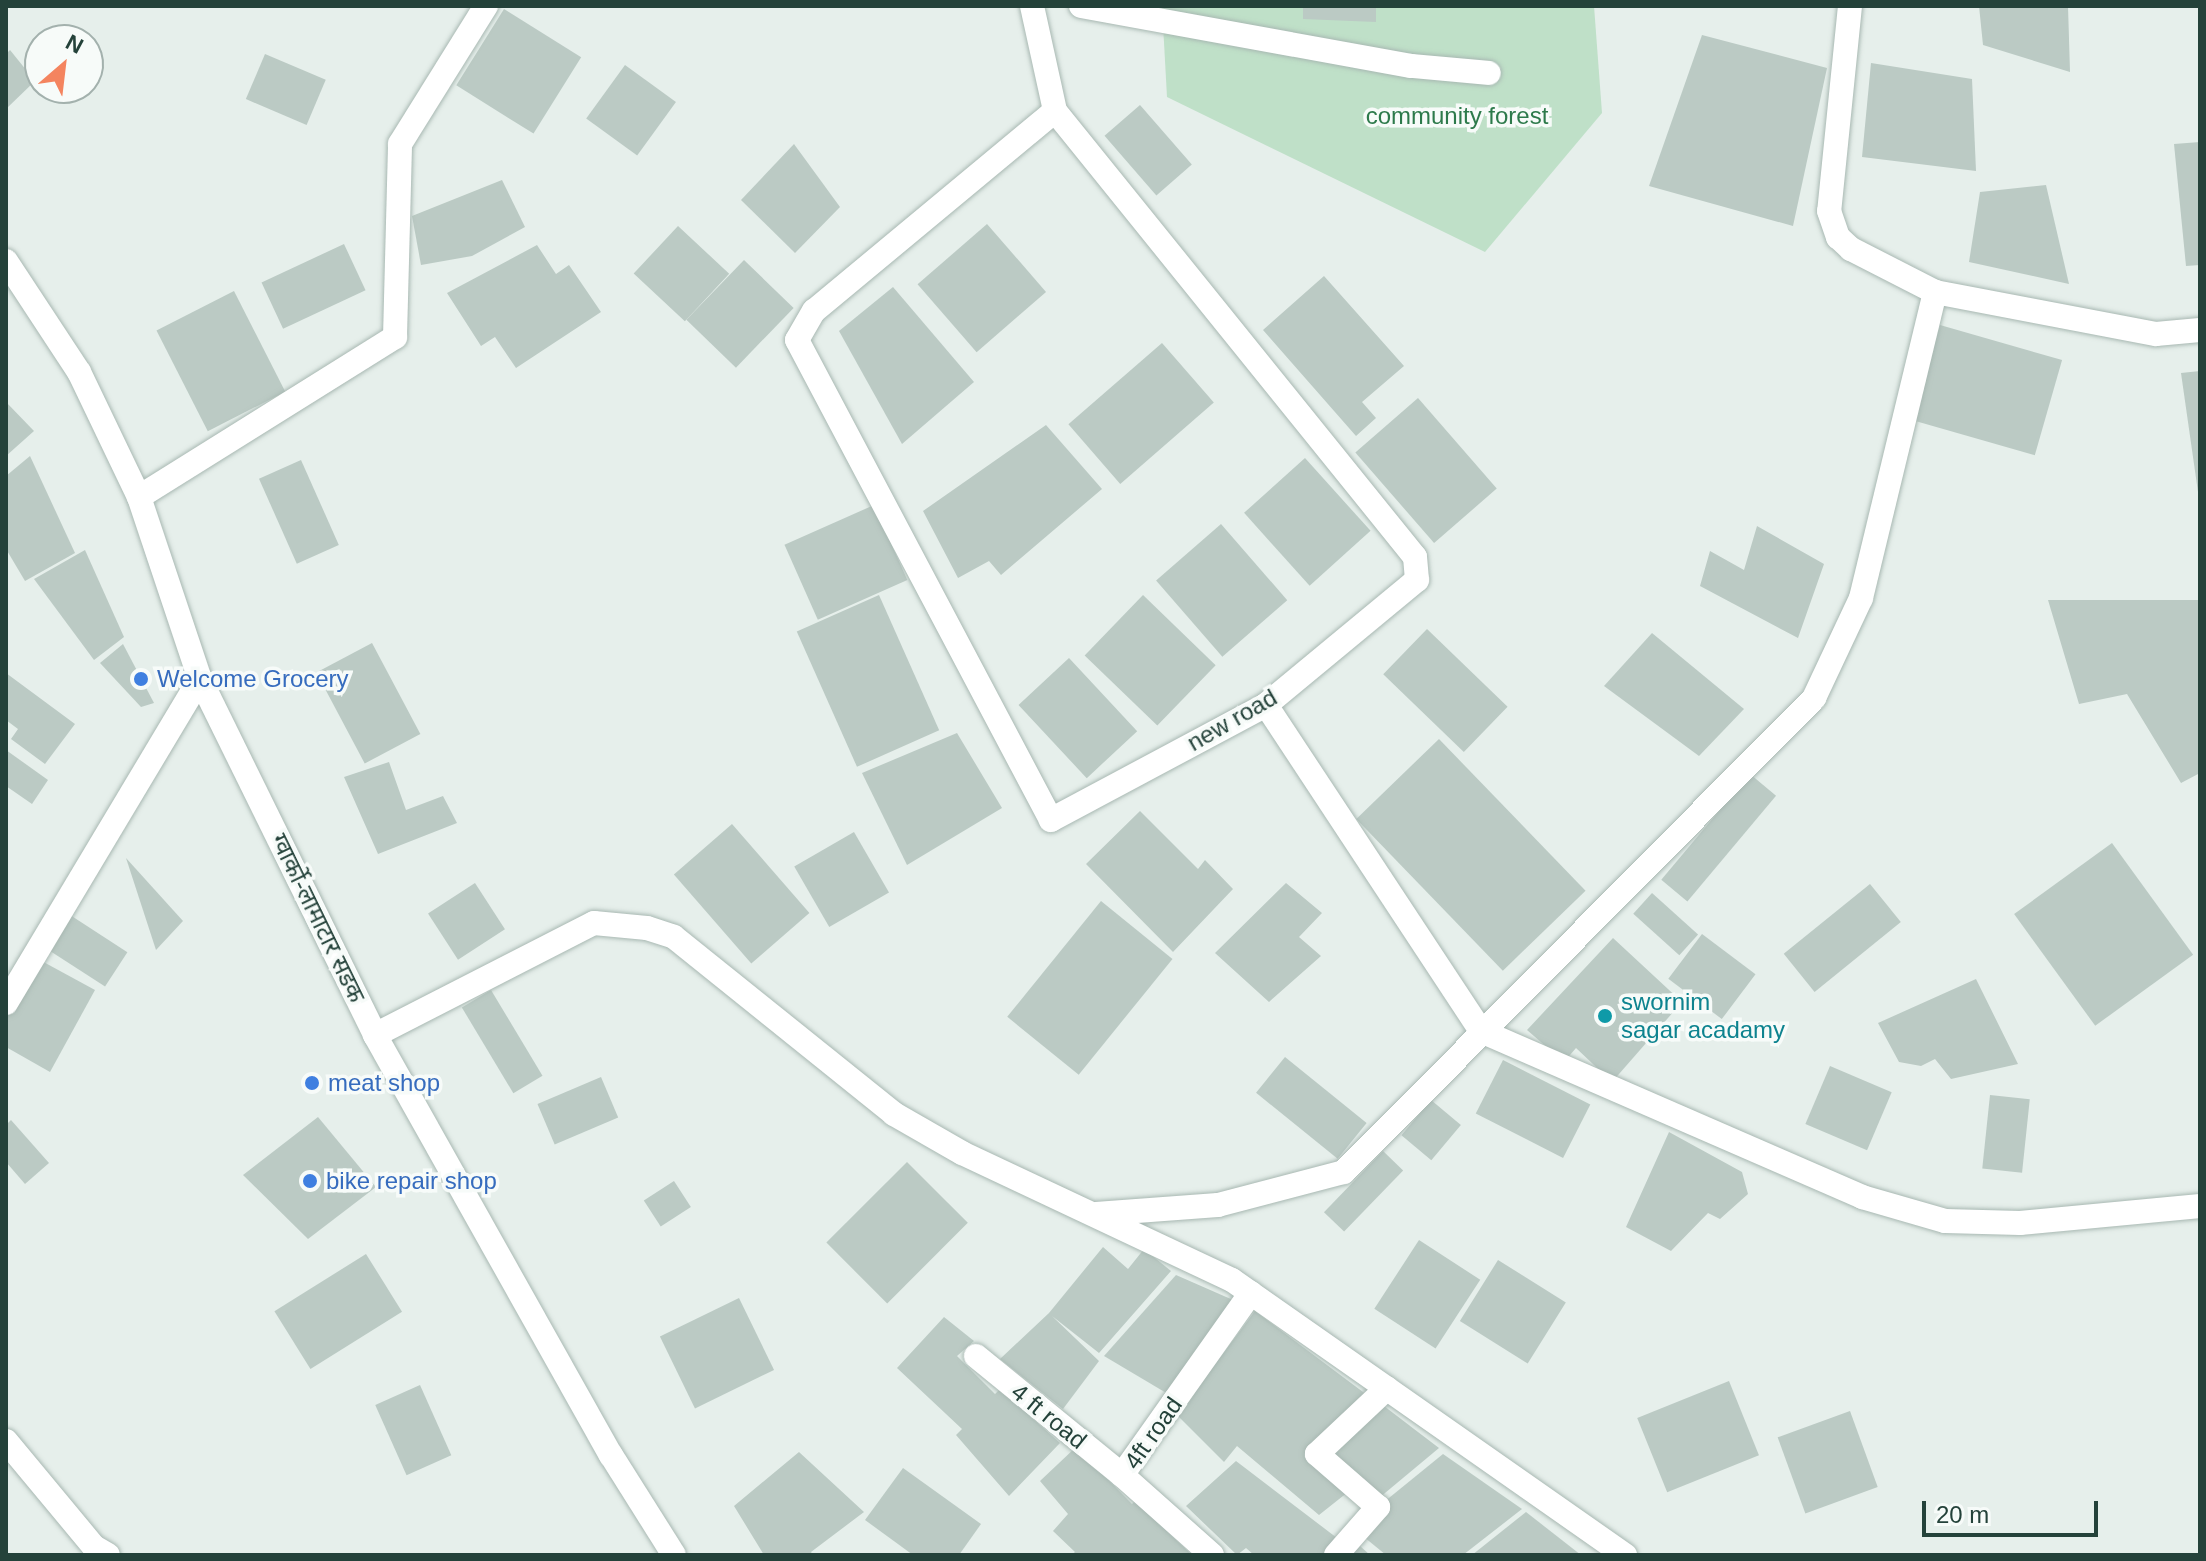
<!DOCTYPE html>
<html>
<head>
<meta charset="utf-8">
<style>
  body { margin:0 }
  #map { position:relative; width:2206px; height:1561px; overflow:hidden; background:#e6efeb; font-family:Helvetica,"Noto Sans Devanagari",sans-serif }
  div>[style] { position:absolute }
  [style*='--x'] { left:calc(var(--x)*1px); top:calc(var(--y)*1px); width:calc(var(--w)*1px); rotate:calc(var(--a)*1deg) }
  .green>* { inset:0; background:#bfe0c8 }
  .building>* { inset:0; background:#bbcac4; transform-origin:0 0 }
  .roads { filter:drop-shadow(0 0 2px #a8b8b2) drop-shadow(0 0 2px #a8b8b2) }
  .minor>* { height:24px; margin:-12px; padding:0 12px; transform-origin:12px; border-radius:12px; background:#fff }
  .secondary>* { height:24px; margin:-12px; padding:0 12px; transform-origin:12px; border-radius:12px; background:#fff }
  .dots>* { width:22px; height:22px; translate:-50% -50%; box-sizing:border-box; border:4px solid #f7fbf9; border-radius:50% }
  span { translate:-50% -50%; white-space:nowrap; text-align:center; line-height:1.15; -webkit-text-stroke:7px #f7fbf9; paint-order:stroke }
  .park-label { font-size:24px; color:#2d7a4b }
  .shop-label { font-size:24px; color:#366cbe }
  .left { translate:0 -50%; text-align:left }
  .street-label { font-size:24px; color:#24423a }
  .culture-label { font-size:24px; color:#0d838f }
  .frame { position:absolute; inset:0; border:8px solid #24423a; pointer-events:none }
  .north { position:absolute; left:24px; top:24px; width:80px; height:80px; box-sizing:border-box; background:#f7fbf9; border:2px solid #a3b1ad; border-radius:50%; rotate:28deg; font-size:22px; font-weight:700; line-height:32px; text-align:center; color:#24423a }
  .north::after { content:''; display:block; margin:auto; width:28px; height:36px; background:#f4845f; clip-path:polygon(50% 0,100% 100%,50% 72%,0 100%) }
  .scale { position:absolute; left:1922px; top:1501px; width:176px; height:36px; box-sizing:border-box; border:4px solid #24423a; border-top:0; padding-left:10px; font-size:24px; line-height:28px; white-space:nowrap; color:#24423a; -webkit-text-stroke:6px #f7fbf9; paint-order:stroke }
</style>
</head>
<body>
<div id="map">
  <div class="green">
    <div style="clip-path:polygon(1162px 6px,1594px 6px,1602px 113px,1485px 252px,1167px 97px)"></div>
  </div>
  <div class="building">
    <div style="clip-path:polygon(1303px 6px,1376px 6px,1376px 22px,1303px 19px)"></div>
    <div style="clip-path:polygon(1979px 6px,2068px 6px,2070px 72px,1983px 45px)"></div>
    <div style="left:504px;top:9px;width:91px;height:90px;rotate:32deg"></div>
    <div style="clip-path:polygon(1702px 35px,1827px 68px,1793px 226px,1649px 186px)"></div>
    <div style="clip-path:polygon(10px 50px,35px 81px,6px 109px,6px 54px)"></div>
    <div style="left:265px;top:54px;width:66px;height:49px;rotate:23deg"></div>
    <div style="clip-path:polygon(1871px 63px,1972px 79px,1976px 171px,1862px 157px)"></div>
    <div style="left:625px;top:65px;width:63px;height:66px;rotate:36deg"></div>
    <div style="left:1140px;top:105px;width:79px;height:47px;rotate:49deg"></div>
    <div style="clip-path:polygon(2200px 142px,2200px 265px,2186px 266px,2174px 144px)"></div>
    <div style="clip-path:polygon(794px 144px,840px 207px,795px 253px,741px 200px)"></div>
    <div style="clip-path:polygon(502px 180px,525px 227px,472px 256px,421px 265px,412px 216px)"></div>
    <div style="clip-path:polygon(2046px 185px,2069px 284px,1969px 262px,1980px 192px)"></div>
    <div style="left:987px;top:224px;width:90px;height:92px;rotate:49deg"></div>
    <div style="left:678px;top:226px;width:70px;height:65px;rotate:43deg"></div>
    <div style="left:344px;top:244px;width:51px;height:91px;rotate:65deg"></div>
    <div style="clip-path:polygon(537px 245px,556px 274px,569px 265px,601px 312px,516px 368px,495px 337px,481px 346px,447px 293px)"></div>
    <div style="left:744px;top:260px;width:69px;height:83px;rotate:44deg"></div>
    <div style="clip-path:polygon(1324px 276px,1404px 366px,1362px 402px,1376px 418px,1356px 436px,1263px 330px)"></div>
    <div style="clip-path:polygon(893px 287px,974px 382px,902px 444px,839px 331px)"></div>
    <div style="left:234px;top:291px;width:113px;height:87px;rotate:63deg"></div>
    <div style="left:1940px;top:325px;width:127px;height:99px;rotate:16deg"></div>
    <div style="left:1162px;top:343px;width:79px;height:124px;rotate:49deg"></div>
    <div style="clip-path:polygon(2200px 371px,2200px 491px,2198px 492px,2181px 373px)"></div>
    <div style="left:1418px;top:398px;width:120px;height:83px;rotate:49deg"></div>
    <div style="clip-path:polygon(6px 402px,34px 431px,6px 456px)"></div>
    <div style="clip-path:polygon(1046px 425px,1102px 489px,1001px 575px,989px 561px,958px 578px,923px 511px)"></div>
    <div style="clip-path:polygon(30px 456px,75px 553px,25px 581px,6px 549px,6px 476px)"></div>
    <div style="left:1305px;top:458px;width:98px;height:82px;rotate:48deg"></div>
    <div style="left:301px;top:460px;width:93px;height:46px;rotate:66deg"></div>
    <div style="left:874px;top:505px;width:82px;height:98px;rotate:66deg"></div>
    <div style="left:1221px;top:524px;width:101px;height:86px;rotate:49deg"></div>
    <div style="clip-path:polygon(1757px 526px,1824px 564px,1798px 638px,1700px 586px,1710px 551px,1744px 570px)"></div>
    <div style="clip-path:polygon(85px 550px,124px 637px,94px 660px,34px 579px)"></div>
    <div style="left:879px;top:595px;width:148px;height:90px;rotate:66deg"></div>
    <div style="left:1143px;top:595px;width:101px;height:84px;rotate:44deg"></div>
    <div style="clip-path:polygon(2048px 600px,2200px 600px,2200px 773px,2181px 783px,2127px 694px,2079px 704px)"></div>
    <div style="left:1427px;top:629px;width:112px;height:63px;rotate:44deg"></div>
    <div style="clip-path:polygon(1652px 633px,1744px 709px,1699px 756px,1604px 686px)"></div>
    <div style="left:372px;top:643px;width:103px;height:63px;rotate:62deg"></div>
    <div style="clip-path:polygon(123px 644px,154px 703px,141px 707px,100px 663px)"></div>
    <div style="left:1069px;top:658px;width:100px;height:69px;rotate:47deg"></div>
    <div style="clip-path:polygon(6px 673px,75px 724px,45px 764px,11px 739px,18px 729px,6px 720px)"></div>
    <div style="clip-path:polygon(957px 733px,1002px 808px,907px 865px,862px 773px)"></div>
    <div style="left:1439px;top:739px;width:211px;height:115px;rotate:46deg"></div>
    <div style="clip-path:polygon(6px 750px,48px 780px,32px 804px,6px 786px)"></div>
    <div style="clip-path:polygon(389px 762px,406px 810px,443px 796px,457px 823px,378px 854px,344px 777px)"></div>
    <div style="left:1750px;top:774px;width:34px;height:138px;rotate:40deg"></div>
    <div style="clip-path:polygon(1140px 811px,1198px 869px,1205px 860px,1233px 889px,1173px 952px,1086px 864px)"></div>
    <div style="left:732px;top:824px;width:118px;height:77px;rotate:49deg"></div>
    <div style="left:854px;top:832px;width:70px;height:69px;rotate:60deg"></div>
    <div style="left:2112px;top:843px;width:138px;height:121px;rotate:54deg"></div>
    <div style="clip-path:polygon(126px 858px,183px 921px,156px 950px)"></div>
    <div style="left:475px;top:883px;width:55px;height:56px;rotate:57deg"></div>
    <div style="clip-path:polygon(1286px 883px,1322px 913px,1299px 937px,1321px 956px,1269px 1002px,1215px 953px)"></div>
    <div style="left:1870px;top:884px;width:49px;height:111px;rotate:51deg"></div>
    <div style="left:1652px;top:893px;width:62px;height:28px;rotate:42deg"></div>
    <div style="left:1101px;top:901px;width:92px;height:149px;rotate:39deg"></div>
    <div style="left:67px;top:913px;width:72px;height:41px;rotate:33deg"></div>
    <div style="left:1702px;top:934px;width:67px;height:56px;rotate:37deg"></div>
    <div style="clip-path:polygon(1613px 938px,1682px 1002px,1612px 1082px,1576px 1048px,1564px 1062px,1527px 1030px)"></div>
    <div style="clip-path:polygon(38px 959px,95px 990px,50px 1072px,6px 1047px,6px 1017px)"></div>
    <div style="clip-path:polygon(1976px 979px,2018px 1064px,1951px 1079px,1935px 1059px,1921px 1066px,1899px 1062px,1878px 1023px)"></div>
    <div style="left:491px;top:990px;width:100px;height:34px;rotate:59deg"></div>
    <div style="left:1285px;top:1057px;width:105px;height:46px;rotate:39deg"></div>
    <div style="left:1503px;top:1060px;width:98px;height:60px;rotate:27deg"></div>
    <div style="left:1830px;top:1066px;width:67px;height:63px;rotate:23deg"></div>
    <div style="left:601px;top:1077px;width:44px;height:69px;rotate:67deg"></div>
    <div style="left:1990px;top:1095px;width:40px;height:74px;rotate:6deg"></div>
    <div style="left:1431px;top:1100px;width:39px;height:46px;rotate:40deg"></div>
    <div style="clip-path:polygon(318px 1117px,376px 1187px,308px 1239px,243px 1175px)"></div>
    <div style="clip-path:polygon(11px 1120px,49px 1163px,25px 1184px,6px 1162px,6px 1125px)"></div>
    <div style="clip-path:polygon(1669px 1132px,1742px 1172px,1748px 1194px,1720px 1219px,1708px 1213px,1671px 1251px,1626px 1227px)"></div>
    <div style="left:1383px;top:1151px;width:28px;height:85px;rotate:44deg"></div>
    <div style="left:907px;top:1162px;width:86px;height:114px;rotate:45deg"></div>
    <div style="left:674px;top:1181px;width:31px;height:36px;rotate:57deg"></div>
    <div style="left:1419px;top:1240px;width:73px;height:82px;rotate:33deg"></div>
    <div style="clip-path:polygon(1103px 1247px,1128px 1269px,1144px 1249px,1171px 1271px,1099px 1353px,1052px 1316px,1099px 1361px,1063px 1409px,1000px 1359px,1049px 1313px)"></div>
    <div style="left:366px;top:1254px;width:68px;height:108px;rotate:58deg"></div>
    <div style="left:1498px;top:1260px;width:80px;height:72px;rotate:32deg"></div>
    <div style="clip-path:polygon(1176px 1275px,1233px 1300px,1168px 1394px,1104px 1356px)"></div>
    <div style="left:739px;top:1298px;width:80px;height:88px;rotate:64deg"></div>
    <div style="clip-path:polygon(1255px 1311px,1371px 1398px,1304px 1456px,1348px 1492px,1319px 1515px,1237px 1446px,1224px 1462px,1177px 1415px)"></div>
    <div style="clip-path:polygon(944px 1317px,974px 1341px,957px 1356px,995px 1394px,1000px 1389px,1060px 1443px,1009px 1496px,956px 1435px,962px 1429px,897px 1368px)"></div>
    <div style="left:1729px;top:1381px;width:80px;height:99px;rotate:68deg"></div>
    <div style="left:420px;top:1385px;width:77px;height:49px;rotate:66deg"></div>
    <div style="clip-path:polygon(1380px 1403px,1439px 1448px,1379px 1498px,1323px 1450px)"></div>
    <div style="left:1850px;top:1411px;width:81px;height:77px;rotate:70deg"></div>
    <div style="clip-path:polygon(1076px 1447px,1132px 1504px,1135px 1501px,1192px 1555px,1071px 1555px,1075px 1552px,1053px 1531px,1068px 1514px,1040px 1481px)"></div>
    <div style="clip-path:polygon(799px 1452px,864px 1512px,811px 1552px,813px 1555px,764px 1555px,734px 1506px)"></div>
    <div style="clip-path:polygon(1443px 1454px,1522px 1509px,1463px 1555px,1386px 1555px,1364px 1537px,1384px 1502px)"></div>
    <div style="clip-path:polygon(1236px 1461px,1337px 1538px,1324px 1555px,1254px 1555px,1246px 1548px,1237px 1555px,1186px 1506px)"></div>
    <div style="clip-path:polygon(903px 1468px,981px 1524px,959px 1555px,913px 1555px,865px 1520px)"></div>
    <div style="clip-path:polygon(1526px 1512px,1581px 1555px,1472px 1555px)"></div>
    <div style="clip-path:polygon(1360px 1546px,1370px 1555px,1348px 1555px)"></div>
  </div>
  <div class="roads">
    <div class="minor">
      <div style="--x:1032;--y:6;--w:107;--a:77.6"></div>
      <div style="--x:1055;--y:111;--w:573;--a:51.09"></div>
      <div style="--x:1415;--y:557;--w:23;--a:85"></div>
      <div style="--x:1417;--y:580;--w:196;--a:140.4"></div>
      <div style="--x:1266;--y:705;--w:244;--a:151.9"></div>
      <div style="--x:1051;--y:820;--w:543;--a:-117.89"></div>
      <div style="--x:797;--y:340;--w:34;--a:-60"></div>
      <div style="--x:814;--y:311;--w:313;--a:-39.7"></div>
      <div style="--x:1081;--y:6;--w:336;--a:10.3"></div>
      <div style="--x:1412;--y:66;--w:77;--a:5.2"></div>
      <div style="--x:1850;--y:6;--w:206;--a:95.8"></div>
      <div style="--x:1829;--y:211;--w:28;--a:71"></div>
      <div style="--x:1838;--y:237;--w:18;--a:43"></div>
      <div style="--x:1851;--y:249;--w:94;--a:27.1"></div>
      <div style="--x:1935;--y:292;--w:225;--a:10.8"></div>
      <div style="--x:2156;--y:334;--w:44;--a:-5.2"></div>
      <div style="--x:139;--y:497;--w:302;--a:-32"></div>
      <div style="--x:395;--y:337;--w:193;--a:-88.5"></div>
      <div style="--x:400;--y:144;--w:163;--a:-58.1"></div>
      <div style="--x:1266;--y:705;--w:391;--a:56.6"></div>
      <div style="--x:1481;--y:1031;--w:416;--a:23.5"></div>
      <div style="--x:1862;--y:1197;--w:86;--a:16.1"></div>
      <div style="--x:1945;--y:1221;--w:75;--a:1.5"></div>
      <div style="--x:2020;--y:1223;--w:181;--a:-5.4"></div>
      <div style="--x:6;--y:1003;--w:378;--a:-59.1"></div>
      <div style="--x:375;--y:1035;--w:246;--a:-27.1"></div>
      <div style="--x:594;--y:923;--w:53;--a:5.4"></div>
      <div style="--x:647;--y:928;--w:28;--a:18"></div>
      <div style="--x:674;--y:937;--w:282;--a:38.8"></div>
      <div style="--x:894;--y:1114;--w:78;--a:29.8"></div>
      <div style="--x:962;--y:1153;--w:298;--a:25.2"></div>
      <div style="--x:1232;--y:1280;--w:480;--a:35"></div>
      <div style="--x:1096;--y:1214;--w:122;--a:-4.2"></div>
      <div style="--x:1218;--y:1205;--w:130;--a:-14.7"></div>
      <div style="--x:1344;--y:1172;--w:668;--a:-45.24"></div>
      <div style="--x:1814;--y:698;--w:110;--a:-64.8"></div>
      <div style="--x:1861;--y:598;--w:315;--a:-76.4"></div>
      <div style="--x:976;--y:1356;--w:188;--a:39.2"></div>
      <div style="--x:6;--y:1441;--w:138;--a:50.3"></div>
      <div style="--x:94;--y:1547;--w:16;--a:30"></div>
      <div style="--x:1212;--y:1555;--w:120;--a:-138.4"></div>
      <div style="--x:1122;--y:1475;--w:223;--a:-54.7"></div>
      <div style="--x:1336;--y:1555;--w:64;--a:-48.8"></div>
      <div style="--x:1378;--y:1507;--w:81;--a:-139"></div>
      <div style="--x:1317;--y:1454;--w:96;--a:-43.3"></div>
    </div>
    <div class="secondary">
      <div style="--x:6;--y:261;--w:133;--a:56.7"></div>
      <div style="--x:79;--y:372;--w:139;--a:64.4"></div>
      <div style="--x:139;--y:497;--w:192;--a:71.5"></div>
      <div style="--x:200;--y:679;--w:397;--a:63.8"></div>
      <div style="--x:375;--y:1035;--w:482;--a:60.7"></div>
      <div style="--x:611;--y:1455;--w:118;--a:57.8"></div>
    </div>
  </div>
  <div class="dots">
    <div style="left:141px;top:679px;background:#3f7fe0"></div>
    <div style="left:1605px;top:1016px;background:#0f9aa8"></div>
    <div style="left:312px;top:1083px;background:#3f7fe0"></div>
    <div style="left:310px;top:1181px;background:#3f7fe0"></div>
  </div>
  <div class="park-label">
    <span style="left:1457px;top:116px">community forest</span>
  </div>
  <div class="shop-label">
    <span class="left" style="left:157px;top:679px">Welcome Grocery</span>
    <span class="left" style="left:328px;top:1083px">meat shop</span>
    <span class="left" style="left:326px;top:1181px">bike repair shop</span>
  </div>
  <div class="street-label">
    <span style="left:1232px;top:720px;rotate:-30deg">new road</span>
    <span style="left:318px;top:918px;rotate:64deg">ग्वार्को-लामाटार सडक</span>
    <span style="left:1049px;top:1416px;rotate:39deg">4 ft road</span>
    <span style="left:1153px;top:1433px;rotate:-55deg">4ft road</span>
  </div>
  <div class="culture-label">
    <span class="left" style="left:1621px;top:1016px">swornim<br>sagar acadamy</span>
  </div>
  <div class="frame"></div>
  <div class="north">N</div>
  <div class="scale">20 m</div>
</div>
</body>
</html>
